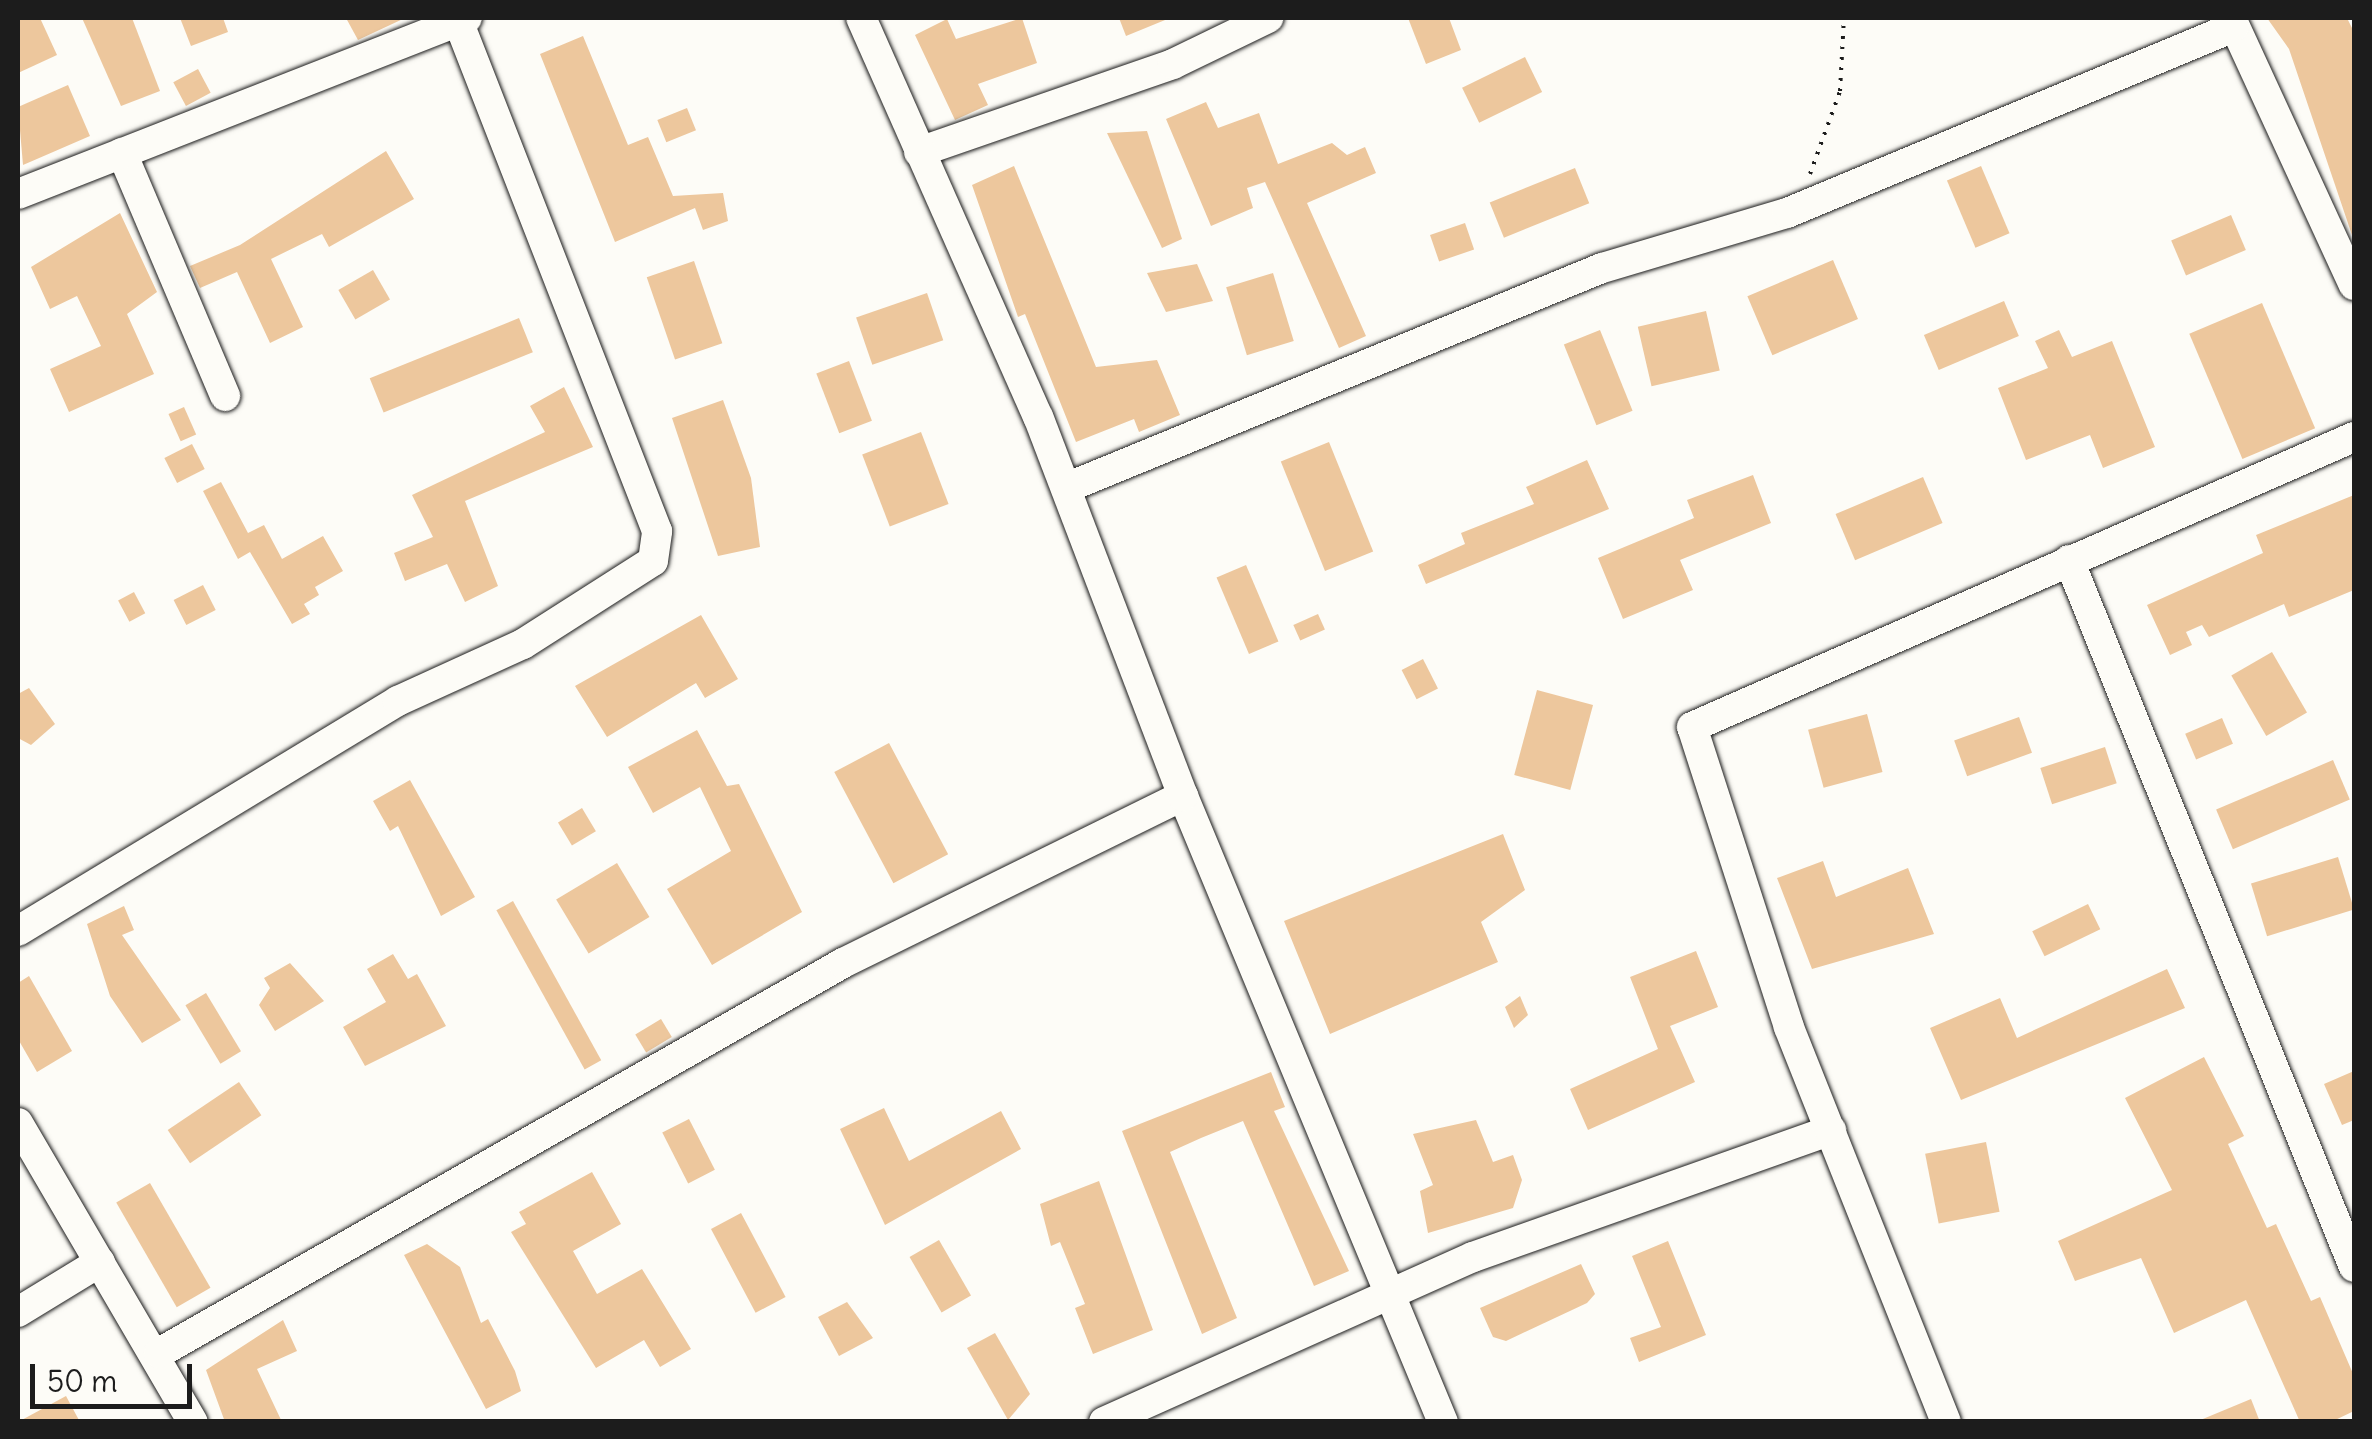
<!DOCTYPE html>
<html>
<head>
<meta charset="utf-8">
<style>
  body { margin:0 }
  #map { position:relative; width:2372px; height:1439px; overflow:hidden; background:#fdfcf7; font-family:Delius,sans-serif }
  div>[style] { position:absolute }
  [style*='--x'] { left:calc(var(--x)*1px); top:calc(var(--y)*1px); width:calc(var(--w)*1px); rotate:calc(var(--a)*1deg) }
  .building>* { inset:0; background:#edc79d; transform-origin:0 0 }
  .path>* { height:4px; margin-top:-2px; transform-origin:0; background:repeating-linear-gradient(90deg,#1c1c1c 0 2.5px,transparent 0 10.5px) }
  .roads { filter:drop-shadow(0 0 2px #1c1c1c) drop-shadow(0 0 2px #1c1c1c) }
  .minor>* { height:30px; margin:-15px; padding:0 15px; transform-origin:15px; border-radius:15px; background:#fdfcf7 }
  span { translate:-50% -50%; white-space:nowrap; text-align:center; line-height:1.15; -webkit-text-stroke:8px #fdfcf7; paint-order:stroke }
  .frame { position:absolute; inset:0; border:20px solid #1c1c1c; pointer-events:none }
  .scale { position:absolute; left:30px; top:1364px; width:162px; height:45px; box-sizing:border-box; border:5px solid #1c1c1c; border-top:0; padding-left:12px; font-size:30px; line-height:35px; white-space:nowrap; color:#1c1c1c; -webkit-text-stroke:8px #fdfcf7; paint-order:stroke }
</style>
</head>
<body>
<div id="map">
  <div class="building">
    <div style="clip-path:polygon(18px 18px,40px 18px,57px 55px,18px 73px)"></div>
    <div style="clip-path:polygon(82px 18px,132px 18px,160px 91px,121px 106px)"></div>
    <div style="clip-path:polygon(180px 18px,223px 18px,228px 32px,191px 46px)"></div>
    <div style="clip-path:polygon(346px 18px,405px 18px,358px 40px)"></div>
    <div style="clip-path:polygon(1022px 18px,1037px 63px,978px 84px,988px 105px,955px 120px,915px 35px,947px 19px,956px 39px)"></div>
    <div style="clip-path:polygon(1119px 18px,1170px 18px,1126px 36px)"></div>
    <div style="clip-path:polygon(1408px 18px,1449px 18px,1461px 50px,1426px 64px)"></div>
    <div style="clip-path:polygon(2267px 18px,2347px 18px,2354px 32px,2354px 241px,2289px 49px)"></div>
    <div style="clip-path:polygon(583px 36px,628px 145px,648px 137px,673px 196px,723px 193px,728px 221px,703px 230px,695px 208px,615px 242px,540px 54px)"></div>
    <div style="left:1525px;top:57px;width:39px;height:70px;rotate:64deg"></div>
    <div style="left:198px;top:69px;width:27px;height:28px;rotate:62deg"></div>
    <div style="clip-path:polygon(68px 85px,90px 136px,23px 165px,18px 107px)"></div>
    <div style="clip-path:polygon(1206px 102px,1218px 128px,1259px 113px,1278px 164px,1332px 143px,1347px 155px,1365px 147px,1376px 173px,1307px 203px,1366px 336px,1339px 348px,1265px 182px,1247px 188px,1253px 208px,1211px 226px,1166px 119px)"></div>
    <div style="left:687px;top:108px;width:24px;height:32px;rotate:68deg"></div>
    <div style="clip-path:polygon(1147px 131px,1182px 239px,1162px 248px,1107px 133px)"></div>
    <div style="clip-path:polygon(386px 151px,414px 199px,329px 247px,322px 234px,271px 259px,303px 327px,270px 343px,237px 272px,200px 288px,190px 266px,240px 245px)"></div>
    <div style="clip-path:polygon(1014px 166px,1096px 367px,1157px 360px,1180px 415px,1139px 432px,1134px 419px,1076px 442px,1025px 314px,1018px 317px,972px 185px)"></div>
    <div style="left:1981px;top:166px;width:73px;height:37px;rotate:67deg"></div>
    <div style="left:1575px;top:168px;width:38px;height:92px;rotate:68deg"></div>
    <div style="clip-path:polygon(120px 213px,157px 292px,127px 314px,154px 374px,69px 412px,50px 369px,101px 346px,77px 296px,50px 309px,31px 267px)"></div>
    <div style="left:2231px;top:215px;width:38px;height:65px;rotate:67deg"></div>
    <div style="left:1465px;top:223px;width:28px;height:37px;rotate:71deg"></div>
    <div style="left:1833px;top:260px;width:64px;height:93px;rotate:67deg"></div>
    <div style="left:694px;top:261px;width:87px;height:50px;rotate:71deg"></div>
    <div style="clip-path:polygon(1197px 264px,1213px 301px,1166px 312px,1147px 273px)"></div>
    <div style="left:373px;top:270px;width:34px;height:40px;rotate:60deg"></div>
    <div style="left:1273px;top:273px;width:71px;height:49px;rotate:73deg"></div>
    <div style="left:927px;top:293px;width:50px;height:75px;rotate:71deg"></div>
    <div style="left:2004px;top:301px;width:38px;height:87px;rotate:67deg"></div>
    <div style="left:2262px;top:303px;width:136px;height:79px;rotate:67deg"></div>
    <div style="left:1706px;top:311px;width:61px;height:70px;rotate:77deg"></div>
    <div style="left:519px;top:318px;width:37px;height:161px;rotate:68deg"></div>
    <div style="left:1600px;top:330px;width:87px;height:39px;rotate:68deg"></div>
    <div style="clip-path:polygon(2059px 330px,2072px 357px,2112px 341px,2155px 447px,2103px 468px,2090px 435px,2026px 460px,1998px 388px,2048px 368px,2035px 341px)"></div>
    <div style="left:849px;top:361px;width:64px;height:35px;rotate:69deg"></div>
    <div style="clip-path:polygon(564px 387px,593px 447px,465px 501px,498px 586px,465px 602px,447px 564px,405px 581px,394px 553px,433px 537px,412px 495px,545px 432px,530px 406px)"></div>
    <div style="clip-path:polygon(723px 400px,751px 478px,760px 547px,718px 556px,672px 418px)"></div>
    <div style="left:184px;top:407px;width:30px;height:17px;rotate:66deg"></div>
    <div style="left:921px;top:432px;width:77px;height:63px;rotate:69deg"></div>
    <div style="left:1329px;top:442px;width:118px;height:52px;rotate:68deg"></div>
    <div style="left:192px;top:444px;width:28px;height:31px;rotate:63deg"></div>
    <div style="clip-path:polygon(1587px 460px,1609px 509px,1426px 584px,1418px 565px,1465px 544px,1461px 533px,1534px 504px,1526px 487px)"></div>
    <div style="clip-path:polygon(1753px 475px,1771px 523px,1680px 560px,1693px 590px,1623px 619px,1598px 558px,1694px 518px,1687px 500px)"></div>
    <div style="left:1923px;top:477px;width:50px;height:95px;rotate:67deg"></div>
    <div style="clip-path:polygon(221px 482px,248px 533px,264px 525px,282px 559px,323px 536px,343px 571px,315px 587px,319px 595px,304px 604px,310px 614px,292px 624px,250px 552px,238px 559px,203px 491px)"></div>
    <div style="clip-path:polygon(2354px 495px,2354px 590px,2289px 617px,2284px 604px,2209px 637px,2202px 625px,2186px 632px,2192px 645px,2170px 655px,2147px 605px,2263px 553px,2256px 535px)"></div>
    <div style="left:1246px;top:565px;width:83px;height:32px;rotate:67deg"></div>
    <div style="left:203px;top:585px;width:28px;height:33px;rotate:63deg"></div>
    <div style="left:134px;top:592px;width:24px;height:18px;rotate:62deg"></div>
    <div style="left:1318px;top:614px;width:17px;height:27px;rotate:66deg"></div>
    <div style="clip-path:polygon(701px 615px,738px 679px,705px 698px,696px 683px,607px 737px,575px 686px)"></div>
    <div style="left:2272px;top:652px;width:70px;height:47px;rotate:60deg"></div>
    <div style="left:1423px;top:659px;width:33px;height:24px;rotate:63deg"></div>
    <div style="clip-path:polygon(29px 688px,55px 724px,31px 745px,18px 738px,18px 694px)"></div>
    <div style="left:1537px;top:690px;width:58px;height:88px;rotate:15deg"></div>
    <div style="left:1867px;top:714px;width:60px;height:61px;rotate:75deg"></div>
    <div style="left:2019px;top:717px;width:38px;height:69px;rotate:70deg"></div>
    <div style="left:2222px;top:718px;width:28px;height:40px;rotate:67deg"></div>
    <div style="clip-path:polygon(697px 730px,727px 786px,739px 784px,802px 912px,712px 965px,667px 889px,731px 851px,700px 787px,653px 813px,628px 767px)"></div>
    <div style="left:889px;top:743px;width:126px;height:62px;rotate:62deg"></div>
    <div style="left:2105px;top:747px;width:38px;height:68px;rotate:72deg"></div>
    <div style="left:2333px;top:760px;width:43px;height:127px;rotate:67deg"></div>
    <div style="clip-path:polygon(410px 780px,475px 897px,441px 916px,398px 826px,390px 831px,373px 801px)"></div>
    <div style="left:582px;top:808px;width:27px;height:28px;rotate:59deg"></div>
    <div style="clip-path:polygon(1503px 834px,1525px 890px,1481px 922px,1498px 962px,1330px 1034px,1284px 921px)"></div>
    <div style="left:2338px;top:857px;width:55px;height:91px;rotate:73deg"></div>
    <div style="clip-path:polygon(1823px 861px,1836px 897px,1908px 868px,1934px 934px,1812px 969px,1777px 878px)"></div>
    <div style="left:617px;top:863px;width:63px;height:71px;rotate:59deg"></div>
    <div style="left:513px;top:901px;width:182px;height:19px;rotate:61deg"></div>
    <div style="left:2088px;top:904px;width:28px;height:62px;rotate:64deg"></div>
    <div style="clip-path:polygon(124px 906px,134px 930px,122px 935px,181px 1020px,142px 1043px,110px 996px,87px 924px)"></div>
    <div style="clip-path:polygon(1696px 951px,1718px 1007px,1670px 1026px,1695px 1082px,1588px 1130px,1570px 1089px,1658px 1049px,1630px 977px)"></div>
    <div style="clip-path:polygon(393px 954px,408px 979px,417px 974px,446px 1026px,365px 1066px,343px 1027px,386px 1002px,367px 969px)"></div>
    <div style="clip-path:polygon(290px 963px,324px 1001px,275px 1031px,259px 1005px,270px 988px,264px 978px)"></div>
    <div style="clip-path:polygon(2167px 969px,2185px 1008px,1961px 1100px,1930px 1028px,2000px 998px,2017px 1038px)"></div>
    <div style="clip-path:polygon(29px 976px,72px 1051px,37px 1072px,18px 1039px,18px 983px)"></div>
    <div style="left:206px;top:993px;width:68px;height:24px;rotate:59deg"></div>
    <div style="clip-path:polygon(1520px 996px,1528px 1015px,1514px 1028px,1505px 1007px)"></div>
    <div style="left:661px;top:1019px;width:21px;height:30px;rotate:59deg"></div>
    <div style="clip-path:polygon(2204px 1057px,2244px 1136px,2228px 1144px,2267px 1228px,2276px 1224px,2311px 1301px,2320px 1297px,2354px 1376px,2354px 1411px,2331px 1422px,2300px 1422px,2246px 1300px,2174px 1333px,2141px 1258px,2075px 1281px,2058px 1241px,2172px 1190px,2125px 1098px)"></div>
    <div style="clip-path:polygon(2354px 1071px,2354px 1120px,2342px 1125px,2324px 1084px)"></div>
    <div style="clip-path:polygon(1271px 1072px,1285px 1107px,1274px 1111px,1349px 1271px,1314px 1286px,1243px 1121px,1201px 1138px,1170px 1152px,1237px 1318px,1202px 1334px,1122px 1131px)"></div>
    <div style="left:239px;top:1082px;width:40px;height:86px;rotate:56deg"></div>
    <div style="clip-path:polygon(884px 1108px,909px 1161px,1001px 1111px,1021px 1149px,885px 1225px,840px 1129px)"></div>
    <div style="left:689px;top:1119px;width:57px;height:30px;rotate:63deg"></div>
    <div style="clip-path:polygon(1476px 1120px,1493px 1162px,1513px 1155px,1522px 1180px,1513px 1208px,1428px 1233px,1420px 1191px,1433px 1185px,1413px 1134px)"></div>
    <div style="left:1986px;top:1142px;width:71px;height:62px;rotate:79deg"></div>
    <div style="clip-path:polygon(592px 1172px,621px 1224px,573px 1251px,597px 1294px,642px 1269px,691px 1349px,660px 1367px,644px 1340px,596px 1368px,511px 1232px,526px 1224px,519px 1212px)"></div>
    <div style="clip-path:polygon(1099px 1181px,1153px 1330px,1093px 1354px,1075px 1308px,1085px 1304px,1060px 1242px,1051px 1246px,1040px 1204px)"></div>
    <div style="left:150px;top:1183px;width:121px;height:39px;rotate:60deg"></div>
    <div style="left:741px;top:1213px;width:95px;height:34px;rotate:62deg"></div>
    <div style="left:939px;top:1240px;width:64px;height:34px;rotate:60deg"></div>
    <div style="clip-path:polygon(1668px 1241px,1706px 1335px,1639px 1362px,1630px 1338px,1661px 1327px,1632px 1256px)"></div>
    <div style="clip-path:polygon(427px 1244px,460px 1267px,481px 1323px,488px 1319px,515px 1371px,521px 1391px,486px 1409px,404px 1255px)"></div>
    <div style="clip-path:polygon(1581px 1264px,1595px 1294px,1587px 1303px,1506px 1341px,1493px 1337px,1480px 1308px)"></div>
    <div style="clip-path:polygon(847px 1302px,873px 1338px,839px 1356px,818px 1317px)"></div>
    <div style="clip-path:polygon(283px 1320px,297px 1351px,257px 1369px,282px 1422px,225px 1422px,206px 1370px)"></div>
    <div style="clip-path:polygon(995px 1333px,1030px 1394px,1008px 1420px,967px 1348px)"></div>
    <div style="clip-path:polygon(66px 1396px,80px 1422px,18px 1422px)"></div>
    <div style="clip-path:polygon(2251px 1399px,2260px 1422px,2198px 1422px,2198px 1421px)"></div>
  </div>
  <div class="path">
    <div style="--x:1810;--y:174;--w:88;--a:-70.1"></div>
    <div style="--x:1840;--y:91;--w:73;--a:-86.9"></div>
  </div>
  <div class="roads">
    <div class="minor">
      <div style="--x:2231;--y:18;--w:294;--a:65.3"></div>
      <div style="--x:919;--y:152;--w:269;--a:-19.1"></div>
      <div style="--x:1173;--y:64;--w:106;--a:-25.8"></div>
      <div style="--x:122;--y:153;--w:264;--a:67"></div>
      <div style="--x:18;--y:194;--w:482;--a:-21.4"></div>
      <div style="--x:1066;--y:488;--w:579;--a:-22.32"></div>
      <div style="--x:1602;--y:268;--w:193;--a:-16.6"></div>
      <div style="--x:1787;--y:213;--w:484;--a:-22.6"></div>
      <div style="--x:2069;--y:560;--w:762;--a:68.05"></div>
      <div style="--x:1183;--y:796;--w:678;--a:67.45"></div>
      <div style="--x:18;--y:931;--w:444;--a:-31.2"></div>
      <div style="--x:398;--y:701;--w:137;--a:-24.5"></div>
      <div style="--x:523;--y:644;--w:154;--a:-32.6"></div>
      <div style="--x:653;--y:561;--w:30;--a:-82"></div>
      <div style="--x:657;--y:531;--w:551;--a:-111.3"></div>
      <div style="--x:18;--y:1123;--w:346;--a:59.7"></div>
      <div style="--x:18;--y:1312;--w:96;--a:-31.4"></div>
      <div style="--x:159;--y:1353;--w:787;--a:-29.69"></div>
      <div style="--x:843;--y:963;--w:379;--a:-26.2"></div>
      <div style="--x:1183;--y:796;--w:406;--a:-110.9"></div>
      <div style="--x:1038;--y:417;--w:436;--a:-113.9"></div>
      <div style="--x:1104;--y:1422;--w:404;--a:-24.1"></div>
      <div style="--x:1473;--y:1257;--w:380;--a:-19.5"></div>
      <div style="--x:1946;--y:1422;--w:425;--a:-111.7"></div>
      <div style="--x:1789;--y:1027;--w:315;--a:-107.9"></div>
      <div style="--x:1692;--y:727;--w:723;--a:-23.66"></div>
    </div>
  </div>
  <div class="frame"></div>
  <div class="scale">50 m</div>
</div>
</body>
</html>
